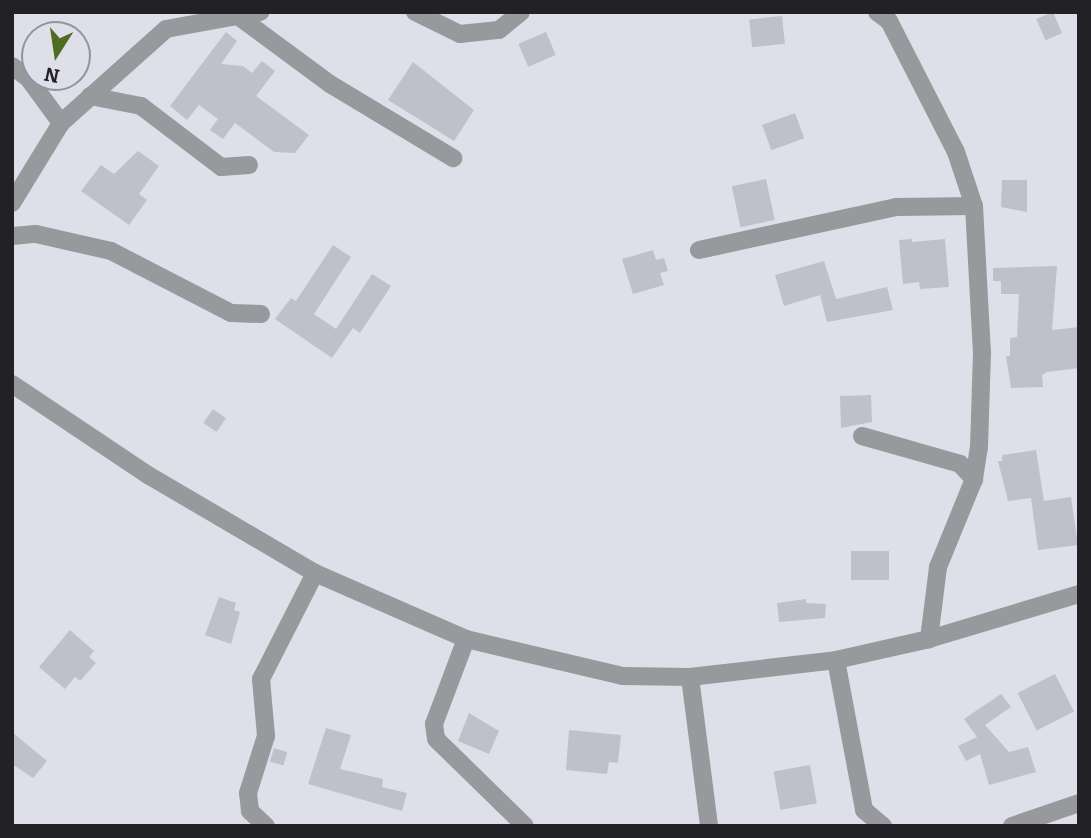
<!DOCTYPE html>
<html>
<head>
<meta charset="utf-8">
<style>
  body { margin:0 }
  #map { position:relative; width:1091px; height:838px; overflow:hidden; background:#dedfe9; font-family:Bitter,serif }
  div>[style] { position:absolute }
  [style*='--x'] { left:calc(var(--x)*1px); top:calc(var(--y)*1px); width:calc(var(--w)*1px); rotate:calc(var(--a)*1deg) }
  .building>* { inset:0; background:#bfc1ca; transform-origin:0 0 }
  .minor>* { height:18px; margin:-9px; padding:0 9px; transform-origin:9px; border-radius:9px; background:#98999d }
  .tertiary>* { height:18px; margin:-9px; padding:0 9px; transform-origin:9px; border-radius:9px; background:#98999d }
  span { translate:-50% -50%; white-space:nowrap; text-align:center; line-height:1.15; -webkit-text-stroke:5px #dedfe9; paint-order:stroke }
  .frame { position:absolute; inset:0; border:14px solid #222226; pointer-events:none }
  .north { position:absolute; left:21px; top:21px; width:70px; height:70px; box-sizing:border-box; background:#dedfe9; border:2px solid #93939b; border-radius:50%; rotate:192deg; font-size:19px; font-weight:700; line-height:28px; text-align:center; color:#222226 }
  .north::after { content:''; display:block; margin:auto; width:24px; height:32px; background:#4e6d23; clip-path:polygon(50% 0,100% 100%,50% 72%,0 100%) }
</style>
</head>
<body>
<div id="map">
  <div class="building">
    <div style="left:1053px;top:12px;width:23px;height:18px;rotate:67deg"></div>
    <div style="left:782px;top:16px;width:28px;height:33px;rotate:84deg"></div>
    <div style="clip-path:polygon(226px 32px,237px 41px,221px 64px,243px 66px,252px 73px,262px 61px,275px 71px,256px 96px,309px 135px,295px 153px,274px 152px,235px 123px,223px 139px,210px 130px,218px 119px,199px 105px,187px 120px,170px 106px)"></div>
    <div style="left:546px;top:32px;width:25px;height:30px;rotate:67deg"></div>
    <div style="clip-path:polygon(413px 62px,474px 110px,454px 141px,388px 100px)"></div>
    <div style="left:795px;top:113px;width:27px;height:35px;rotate:70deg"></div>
    <div style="clip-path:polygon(138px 151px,159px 166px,139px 194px,147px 200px,129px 225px,81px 191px,101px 165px,114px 174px)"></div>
    <div style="left:766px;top:179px;width:42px;height:35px;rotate:78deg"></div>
    <div style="clip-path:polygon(1002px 180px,1027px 180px,1027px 212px,1001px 207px)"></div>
    <div style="clip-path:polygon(912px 239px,912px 242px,945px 239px,949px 287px,920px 289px,919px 282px,903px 284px,899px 240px)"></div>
    <div style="clip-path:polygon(333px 245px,351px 257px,314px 314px,336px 329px,372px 274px,391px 286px,360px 333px,353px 328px,332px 358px,275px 319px,291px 298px,296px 301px)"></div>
    <div style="clip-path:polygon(653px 250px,656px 260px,664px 258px,668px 271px,660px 273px,664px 285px,633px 294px,622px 259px)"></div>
    <div style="clip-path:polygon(824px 261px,836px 299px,887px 287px,893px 310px,827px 322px,820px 295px,784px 306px,775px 275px)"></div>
    <div style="clip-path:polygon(1057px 266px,1052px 330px,1079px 327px,1079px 368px,1047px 372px,1042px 375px,1043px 387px,1011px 388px,1006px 356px,1010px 356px,1010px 338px,1017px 337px,1019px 294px,1001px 294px,1001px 281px,993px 281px,993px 268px)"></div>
    <div style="clip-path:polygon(871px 395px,872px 422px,841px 428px,840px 396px)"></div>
    <div style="left:213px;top:409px;width:16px;height:17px;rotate:35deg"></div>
    <div style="clip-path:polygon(1036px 450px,1044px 501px,1071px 497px,1078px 545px,1038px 550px,1031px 498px,1008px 501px,998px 461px,1002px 461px,1002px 455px)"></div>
    <div style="left:851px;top:551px;width:38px;height:29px"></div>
    <div style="clip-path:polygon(219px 597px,236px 603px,234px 610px,240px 612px,231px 644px,205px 635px)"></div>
    <div style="clip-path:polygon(806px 599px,806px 603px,826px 604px,825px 618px,779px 622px,777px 603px)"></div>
    <div style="clip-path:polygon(70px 630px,94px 651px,89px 657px,96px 663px,80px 681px,75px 677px,65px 689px,39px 667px)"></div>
    <div style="left:1055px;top:674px;width:42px;height:42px;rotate:63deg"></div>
    <div style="clip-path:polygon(1001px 694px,1011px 707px,985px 725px,1009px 752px,1028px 747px,1036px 772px,989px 785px,980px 754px,966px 761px,958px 746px,977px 737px,964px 719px)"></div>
    <div style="clip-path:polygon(469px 713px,499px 731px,489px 754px,458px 741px)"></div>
    <div style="clip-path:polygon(326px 728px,351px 735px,340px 769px,383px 779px,382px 787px,407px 793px,402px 811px,308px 784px)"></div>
    <div style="clip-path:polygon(569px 730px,621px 735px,618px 763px,609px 762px,607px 774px,566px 770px)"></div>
    <div style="clip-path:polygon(12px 732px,47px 761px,33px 778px,12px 764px)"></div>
    <div style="left:274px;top:748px;width:14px;height:14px;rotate:17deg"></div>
    <div style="left:810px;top:765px;width:39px;height:37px;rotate:80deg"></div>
  </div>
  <div class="minor">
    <div style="--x:415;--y:12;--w:50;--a:26.1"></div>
    <div style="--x:460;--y:34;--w:39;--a:-6"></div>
    <div style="--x:499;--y:30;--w:28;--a:-39"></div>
    <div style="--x:877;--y:12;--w:15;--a:37"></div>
    <div style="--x:889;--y:21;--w:147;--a:62.9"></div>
    <div style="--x:956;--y:152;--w:57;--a:71.6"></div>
    <div style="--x:974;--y:206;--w:146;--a:86.9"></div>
    <div style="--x:982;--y:352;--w:95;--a:91.8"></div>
    <div style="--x:979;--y:447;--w:32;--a:99"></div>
    <div style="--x:974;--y:479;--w:95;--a:112.2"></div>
    <div style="--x:938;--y:567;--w:73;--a:97.1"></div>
    <div style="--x:238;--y:16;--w:114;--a:36.5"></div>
    <div style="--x:330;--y:84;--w:144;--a:31"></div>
    <div style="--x:12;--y:66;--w:20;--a:37"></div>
    <div style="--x:28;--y:78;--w:56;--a:53.7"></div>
    <div style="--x:90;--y:96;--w:52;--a:11.1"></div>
    <div style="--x:141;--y:106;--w:101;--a:37.3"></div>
    <div style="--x:221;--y:167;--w:28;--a:-4"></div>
    <div style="--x:12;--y:203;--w:94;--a:-58.5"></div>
    <div style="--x:61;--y:123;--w:141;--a:-41.8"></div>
    <div style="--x:166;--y:29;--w:96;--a:-10.3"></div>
    <div style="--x:12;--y:236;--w:24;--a:-5"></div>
    <div style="--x:36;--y:234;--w:77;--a:12.8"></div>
    <div style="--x:111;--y:251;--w:135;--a:27.3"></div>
    <div style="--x:231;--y:313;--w:30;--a:2"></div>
    <div style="--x:699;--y:250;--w:202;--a:-12.3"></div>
    <div style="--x:896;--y:207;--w:78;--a:-0.7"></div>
    <div style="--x:862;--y:436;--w:102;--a:15.9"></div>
    <div style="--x:960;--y:464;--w:21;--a:47"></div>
    <div style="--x:466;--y:639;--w:91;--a:110.6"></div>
    <div style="--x:434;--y:724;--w:15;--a:82"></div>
    <div style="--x:436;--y:739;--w:124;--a:44.3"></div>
    <div style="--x:836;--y:660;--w:153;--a:79.4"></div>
    <div style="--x:864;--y:810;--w:25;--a:40"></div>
    <div style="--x:690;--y:677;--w:150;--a:82.7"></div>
    <div style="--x:266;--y:826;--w:22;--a:-137"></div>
    <div style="--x:250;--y:811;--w:18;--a:-96"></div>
    <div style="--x:248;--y:793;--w:60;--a:-72.5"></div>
    <div style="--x:266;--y:736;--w:57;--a:-95"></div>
    <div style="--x:261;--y:679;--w:119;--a:-63"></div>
    <div style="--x:1012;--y:826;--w:71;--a:-18.9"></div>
  </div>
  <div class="tertiary">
    <div style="--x:12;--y:384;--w:164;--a:33.8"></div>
    <div style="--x:148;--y:475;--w:194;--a:30.4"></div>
    <div style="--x:315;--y:573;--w:165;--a:23.6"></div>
    <div style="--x:466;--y:639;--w:161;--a:13.3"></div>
    <div style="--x:623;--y:676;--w:67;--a:0.9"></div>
    <div style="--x:690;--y:677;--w:147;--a:-6.6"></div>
    <div style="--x:836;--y:660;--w:95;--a:-12.7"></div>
    <div style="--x:929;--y:639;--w:157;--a:-16.7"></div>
  </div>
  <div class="frame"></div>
  <div class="north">N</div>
</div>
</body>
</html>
